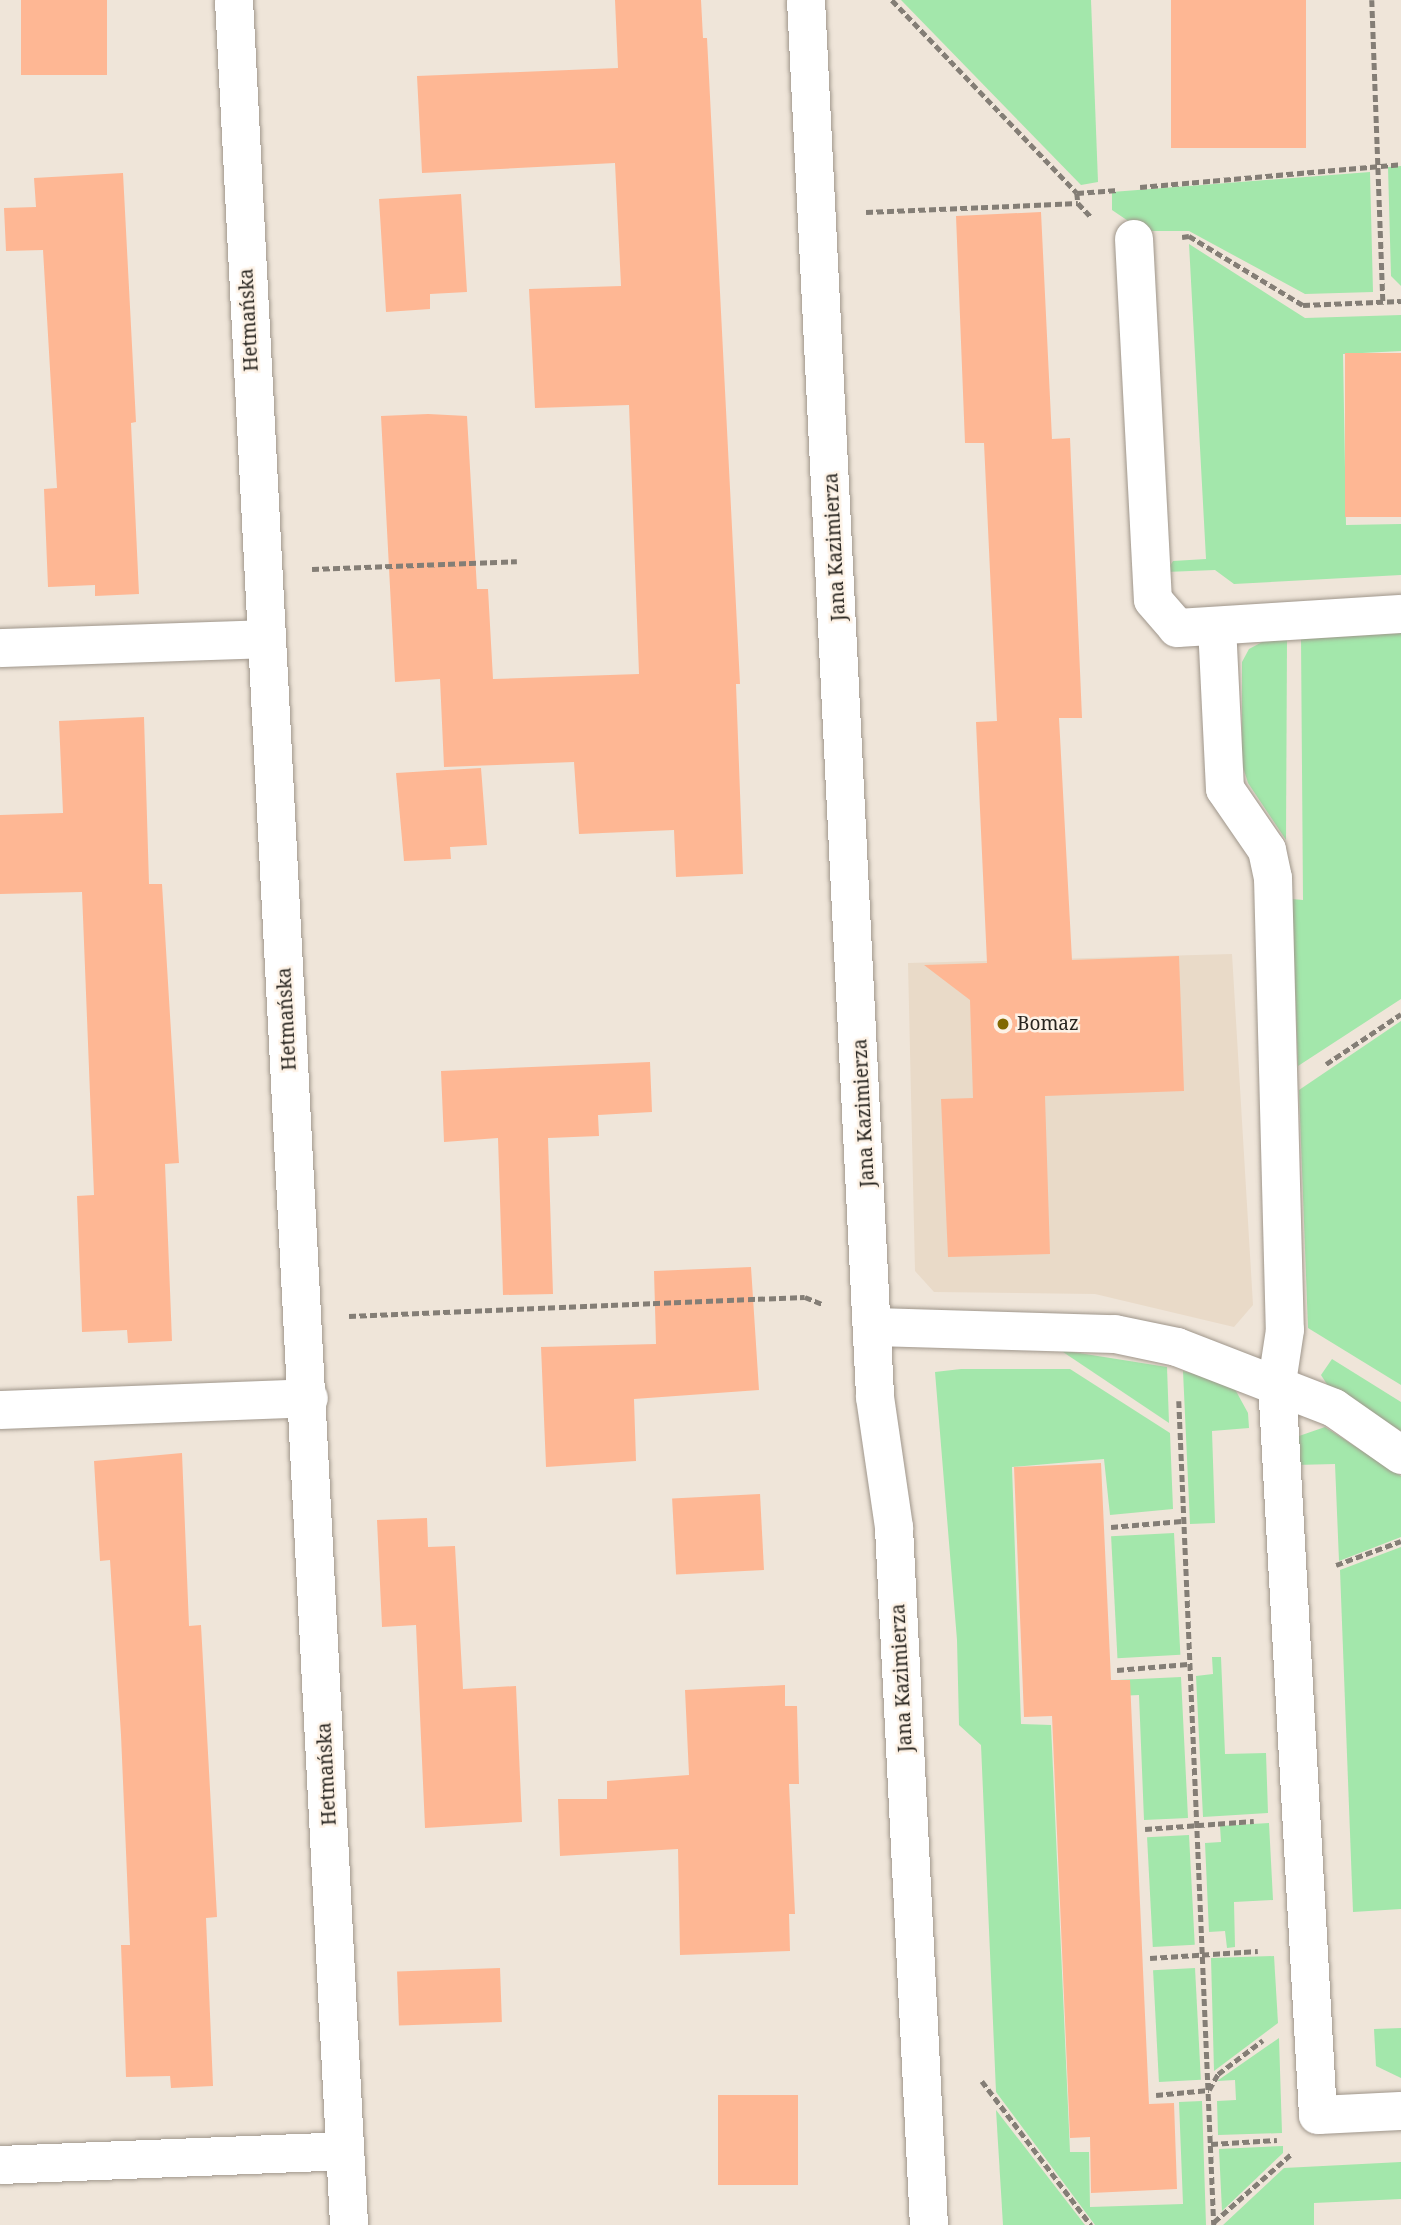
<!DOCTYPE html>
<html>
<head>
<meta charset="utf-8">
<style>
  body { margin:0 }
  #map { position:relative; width:1401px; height:2225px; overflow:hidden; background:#efe5d9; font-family:"Noto Serif",serif }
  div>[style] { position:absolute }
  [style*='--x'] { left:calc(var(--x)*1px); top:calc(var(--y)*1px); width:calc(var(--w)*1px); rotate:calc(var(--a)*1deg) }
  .built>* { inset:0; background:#e9dac8 }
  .green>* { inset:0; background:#a3e7ab; transform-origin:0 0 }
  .building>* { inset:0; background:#feb794; transform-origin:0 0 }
  .path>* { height:4.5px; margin-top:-2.25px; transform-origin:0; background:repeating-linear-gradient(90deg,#847e76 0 7px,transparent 0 10.5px) }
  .roads { filter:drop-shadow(0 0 2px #9f968b) drop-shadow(0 0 2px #9f968b) }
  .minor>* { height:38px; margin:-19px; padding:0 19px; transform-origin:19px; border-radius:19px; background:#fff }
  .dots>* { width:19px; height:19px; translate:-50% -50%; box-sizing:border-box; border:4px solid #fdf2e6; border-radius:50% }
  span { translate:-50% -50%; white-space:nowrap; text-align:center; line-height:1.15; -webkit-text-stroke:5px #fdf2e6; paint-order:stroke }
  .street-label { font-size:19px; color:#282520 }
  .poi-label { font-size:19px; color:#282520 }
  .left { translate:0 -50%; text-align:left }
</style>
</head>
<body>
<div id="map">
  <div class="built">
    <div style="clip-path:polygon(1232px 954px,1253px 1305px,1234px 1327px,1095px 1294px,934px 1292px,915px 1271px,908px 963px)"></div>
  </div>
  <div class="green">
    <div style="clip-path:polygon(901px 0,1091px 0,1098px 182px,1081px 185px)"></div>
    <div style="clip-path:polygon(1401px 166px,1401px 286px,1391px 276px,1388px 167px)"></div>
    <div style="clip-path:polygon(1370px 172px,1373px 292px,1305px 294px,1189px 231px,1143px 231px,1112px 210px,1112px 192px)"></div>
    <div style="clip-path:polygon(1189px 244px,1305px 318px,1401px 315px,1401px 351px,1343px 354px,1346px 525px,1401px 524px,1401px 575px,1234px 584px,1215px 570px,1166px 572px,1173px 561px,1206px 559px)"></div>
    <div style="clip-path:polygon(1401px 633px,1401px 999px,1298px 1066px,1292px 899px,1303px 900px,1301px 639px)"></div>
    <div style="clip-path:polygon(1287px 640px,1286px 840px,1248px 783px,1242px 764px,1242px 662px,1249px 649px,1264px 641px)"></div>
    <div style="clip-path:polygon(1401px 1021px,1401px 1385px,1308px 1328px,1299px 1090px)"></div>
    <div style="clip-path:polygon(1060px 1350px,1167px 1367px,1169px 1423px)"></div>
    <div style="clip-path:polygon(1332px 1359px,1401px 1402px,1401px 1431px,1328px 1386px,1321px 1375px)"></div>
    <div style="clip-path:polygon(961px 1369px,1070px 1369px,1170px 1433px,1173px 1509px,1110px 1515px,1104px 1459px,1012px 1467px,1021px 1724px,1051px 1725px,1070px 2152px,1089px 2152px,1090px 2207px,1183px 2204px,1179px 2102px,1202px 2101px,1206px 2225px,1095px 2225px,996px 2092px,981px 1745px,959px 1725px,957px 1640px,935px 1372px)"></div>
    <div style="clip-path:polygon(1183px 1371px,1224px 1382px,1236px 1391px,1248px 1413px,1249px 1428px,1212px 1431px,1215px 1523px,1190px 1524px)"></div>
    <div style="clip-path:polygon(1325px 1427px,1401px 1476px,1401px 1537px,1339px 1561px,1335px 1464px,1295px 1465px,1299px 1436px)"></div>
    <div style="left:1174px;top:1533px;width:122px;height:63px;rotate:87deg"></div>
    <div style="clip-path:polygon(1401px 1547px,1401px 1909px,1353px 1912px,1340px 1570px)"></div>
    <div style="clip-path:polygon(1212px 1657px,1221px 1657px,1225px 1754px,1266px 1753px,1268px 1813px,1203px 1817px,1196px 1676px,1213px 1674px)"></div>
    <div style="clip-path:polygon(1181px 1677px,1188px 1818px,1144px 1820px,1139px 1695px,1118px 1696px,1117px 1680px)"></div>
    <div style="clip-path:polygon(1269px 1823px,1273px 1900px,1234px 1902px,1235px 1947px,1227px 1948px,1225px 1931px,1209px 1932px,1205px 1843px,1221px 1842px,1220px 1826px)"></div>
    <div style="left:1189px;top:1835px;width:110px;height:42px;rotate:87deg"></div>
    <div style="clip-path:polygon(1274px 1956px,1278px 2023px,1214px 2071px,1211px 1958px)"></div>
    <div style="left:1195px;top:1968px;width:112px;height:42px;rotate:87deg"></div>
    <div style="clip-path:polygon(1401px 2028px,1401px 2078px,1376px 2066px,1374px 2029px)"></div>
    <div style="clip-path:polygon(1279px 2038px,1282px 2133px,1218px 2135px,1217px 2101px,1236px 2100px,1235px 2080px,1217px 2081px)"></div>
    <div style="clip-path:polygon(996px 2110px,1085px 2225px,1003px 2225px)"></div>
    <div style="clip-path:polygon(1283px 2146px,1283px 2153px,1222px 2211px,1219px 2149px)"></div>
    <div style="clip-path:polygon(1401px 2162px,1401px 2199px,1314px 2203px,1314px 2225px,1223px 2225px,1284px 2168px)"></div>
  </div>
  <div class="building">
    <div style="left:21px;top:0;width:86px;height:75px"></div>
    <div style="clip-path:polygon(615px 0,701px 0,703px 38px,707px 38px,740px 684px,736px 684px,743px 874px,676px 877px,674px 830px,579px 834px,574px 762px,444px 767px,440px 679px,395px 682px,381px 416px,428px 414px,467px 416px,477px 589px,488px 589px,493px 679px,639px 674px,629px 405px,535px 408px,529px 289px,621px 286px,615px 163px,422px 173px,417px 76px,618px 68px)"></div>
    <div style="left:1171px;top:0;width:135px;height:148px"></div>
    <div style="clip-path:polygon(123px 173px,136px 422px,131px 423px,139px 594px,95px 596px,95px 585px,48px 587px,44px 489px,57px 488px,43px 250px,6px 251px,4px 208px,36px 207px,34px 178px)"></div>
    <div style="clip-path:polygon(461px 194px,467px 292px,430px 294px,430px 309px,386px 312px,379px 199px)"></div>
    <div style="clip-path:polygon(1041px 212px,1052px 439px,1070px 438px,1082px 718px,1059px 718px,1072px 960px,1179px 956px,1184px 1091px,1045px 1096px,1050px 1254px,948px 1257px,941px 1099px,973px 1098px,970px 1000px,924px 965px,987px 963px,976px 722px,997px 721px,984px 443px,965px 443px,956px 216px)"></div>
    <div style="left:1401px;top:353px;width:164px;height:56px;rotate:90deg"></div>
    <div style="clip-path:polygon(144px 717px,149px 884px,162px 884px,179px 1163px,165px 1164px,172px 1341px,128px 1343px,127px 1330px,82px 1332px,77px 1196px,94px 1195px,82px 892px,0 894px,0 815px,63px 813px,59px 721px)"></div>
    <div style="clip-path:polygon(481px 768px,487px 845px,450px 847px,451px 859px,404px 861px,396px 773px)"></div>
    <div style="clip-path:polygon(650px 1062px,652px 1112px,598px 1115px,599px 1136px,548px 1138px,553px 1294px,503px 1295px,498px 1138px,444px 1142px,441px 1071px)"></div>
    <div style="clip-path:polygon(751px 1267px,759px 1390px,634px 1399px,636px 1461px,546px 1467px,541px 1347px,656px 1344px,654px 1271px)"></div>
    <div style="clip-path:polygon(182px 1453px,189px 1626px,201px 1625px,217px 1917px,206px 1918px,213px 2086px,171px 2088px,170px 2076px,126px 2077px,121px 1945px,130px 1945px,121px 1735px,110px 1560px,100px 1561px,94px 1461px)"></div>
    <div style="clip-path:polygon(1101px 1463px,1111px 1680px,1130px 1680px,1149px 2104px,1174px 2103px,1177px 2189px,1091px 2193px,1090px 2137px,1070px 2138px,1052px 1716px,1024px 1717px,1014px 1467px)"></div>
    <div style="left:760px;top:1494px;width:76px;height:88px;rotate:87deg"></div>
    <div style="clip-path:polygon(427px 1518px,428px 1547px,455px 1546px,463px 1689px,516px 1686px,522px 1822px,425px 1828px,416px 1625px,382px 1627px,377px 1520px)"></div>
    <div style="clip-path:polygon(785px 1685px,785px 1706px,797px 1706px,799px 1784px,789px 1784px,795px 1914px,789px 1914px,790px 1951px,680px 1955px,678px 1849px,560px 1856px,558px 1799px,607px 1799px,607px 1781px,689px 1775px,685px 1690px)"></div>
    <div style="left:500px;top:1968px;width:54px;height:103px;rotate:88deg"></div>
    <div style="left:718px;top:2095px;width:80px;height:90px"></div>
  </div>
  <div class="path">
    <div style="--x:892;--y:0;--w:267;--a:46.2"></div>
    <div style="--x:1077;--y:193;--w:10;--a:84"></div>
    <div style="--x:1078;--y:203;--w:19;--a:47"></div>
    <div style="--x:1372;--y:0;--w:302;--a:87.9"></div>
    <div style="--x:1140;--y:187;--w:262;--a:-5"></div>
    <div style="--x:1077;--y:193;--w:41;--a:-4.2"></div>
    <div style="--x:866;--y:212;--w:212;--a:-2.4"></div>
    <div style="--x:1182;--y:237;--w:7;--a:-8"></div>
    <div style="--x:1189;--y:236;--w:133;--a:31.2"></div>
    <div style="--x:1303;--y:305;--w:98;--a:-2.3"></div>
    <div style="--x:312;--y:569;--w:205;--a:-2.2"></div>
    <div style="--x:1326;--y:1064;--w:90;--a:-33.7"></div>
    <div style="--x:349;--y:1316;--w:456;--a:-2.4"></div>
    <div style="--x:805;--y:1297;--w:18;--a:22"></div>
    <div style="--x:1179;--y:1401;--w:825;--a:87.57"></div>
    <div style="--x:1111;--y:1527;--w:71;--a:-4.8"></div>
    <div style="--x:1336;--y:1565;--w:69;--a:-20.3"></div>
    <div style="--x:1117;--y:1670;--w:71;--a:-4.8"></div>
    <div style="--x:1145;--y:1829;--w:109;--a:-4.2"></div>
    <div style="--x:1150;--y:1958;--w:108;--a:-3.7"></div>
    <div style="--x:982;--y:2081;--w:181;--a:52.9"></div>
    <div style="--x:1156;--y:2095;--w:53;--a:-5.4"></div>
    <div style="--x:1209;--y:2090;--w:18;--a:-61"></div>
    <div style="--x:1218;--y:2074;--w:56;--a:-37.1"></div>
    <div style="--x:1211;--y:2144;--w:66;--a:-3.5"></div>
    <div style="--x:1214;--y:2222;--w:103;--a:-41.4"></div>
  </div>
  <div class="roads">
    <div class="minor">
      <div style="--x:234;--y:0;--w:2228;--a:87.04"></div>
      <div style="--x:806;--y:0;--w:1399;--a:87.17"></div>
      <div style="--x:875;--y:1397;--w:132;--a:81.7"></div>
      <div style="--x:894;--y:1528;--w:698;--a:87.13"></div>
      <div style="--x:1134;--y:239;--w:361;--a:87"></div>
      <div style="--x:1153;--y:600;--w:37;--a:49"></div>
      <div style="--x:1177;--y:628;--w:224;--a:-3.6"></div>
      <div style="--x:1217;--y:626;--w:163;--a:87.2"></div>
      <div style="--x:1225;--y:789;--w:74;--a:55.5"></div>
      <div style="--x:1267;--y:850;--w:29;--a:78"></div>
      <div style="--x:1273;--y:878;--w:452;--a:88.5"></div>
      <div style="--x:1285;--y:1330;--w:53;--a:98.7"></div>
      <div style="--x:1277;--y:1382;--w:734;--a:86.8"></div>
      <div style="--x:1318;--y:2115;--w:83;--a:-2.8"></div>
      <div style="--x:0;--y:648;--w:266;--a:-1.9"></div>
      <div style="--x:875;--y:1327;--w:240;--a:1.7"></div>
      <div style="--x:1115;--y:1334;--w:63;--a:11.8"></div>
      <div style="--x:1177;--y:1347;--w:168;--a:21.2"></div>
      <div style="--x:1334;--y:1408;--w:82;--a:35"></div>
      <div style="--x:0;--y:1410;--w:309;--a:-2.2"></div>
      <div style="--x:0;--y:2165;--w:344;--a:-2.3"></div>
    </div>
  </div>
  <div class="dots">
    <div style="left:1003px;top:1024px;background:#826902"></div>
  </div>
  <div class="street-label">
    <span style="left:249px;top:320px;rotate:-93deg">Hetmańska</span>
    <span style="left:835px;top:547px;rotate:-93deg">Jana Kazimierza</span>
    <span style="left:287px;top:1019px;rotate:-93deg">Hetmańska</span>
    <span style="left:864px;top:1113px;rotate:-93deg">Jana Kazimierza</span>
    <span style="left:902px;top:1678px;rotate:-93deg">Jana Kazimierza</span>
    <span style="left:327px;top:1774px;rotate:-93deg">Hetmańska</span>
  </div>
  <div class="poi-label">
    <span class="left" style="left:1017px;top:1024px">Bomaz</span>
  </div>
</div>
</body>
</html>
